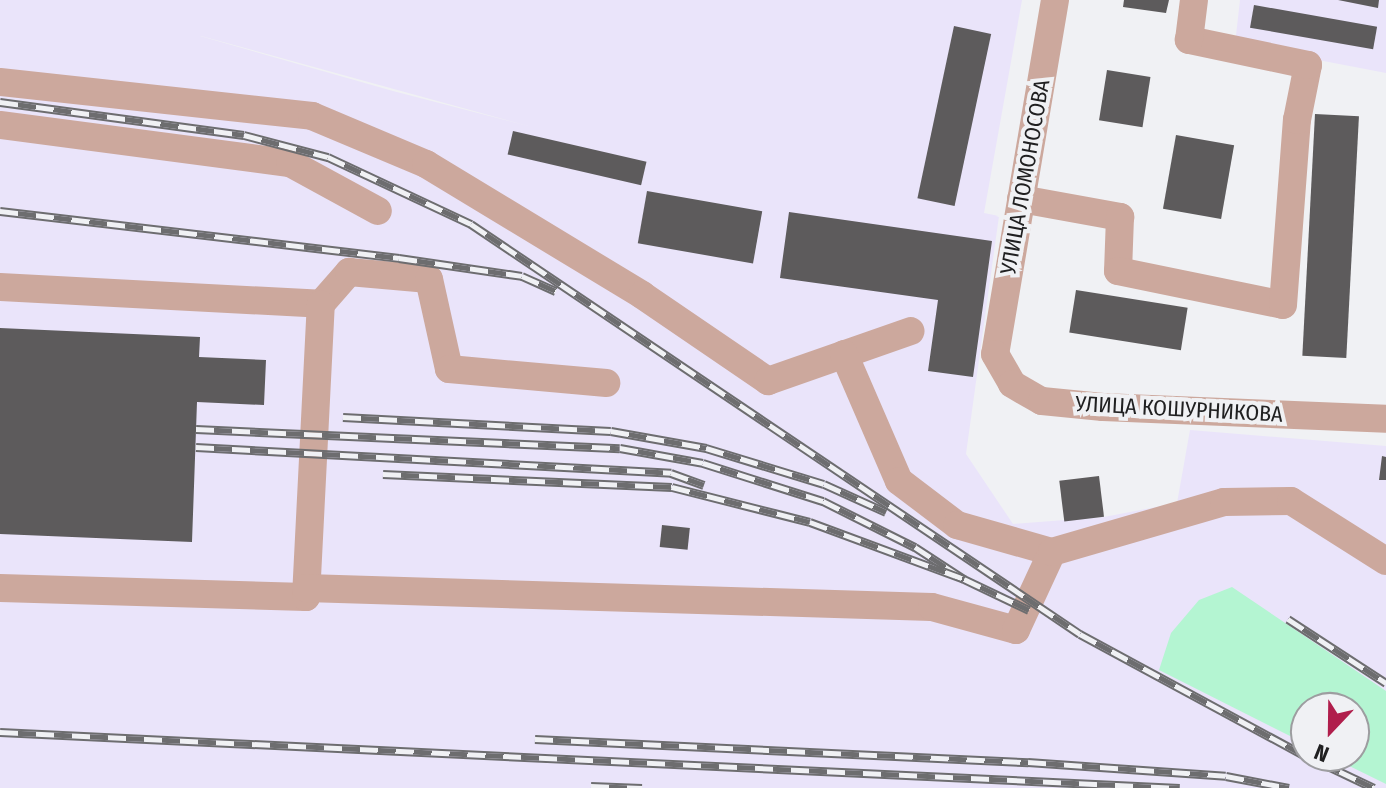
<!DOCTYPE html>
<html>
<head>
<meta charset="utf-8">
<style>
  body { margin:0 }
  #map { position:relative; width:1386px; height:788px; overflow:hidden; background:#f0f1f4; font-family:"Fira Sans Condensed",sans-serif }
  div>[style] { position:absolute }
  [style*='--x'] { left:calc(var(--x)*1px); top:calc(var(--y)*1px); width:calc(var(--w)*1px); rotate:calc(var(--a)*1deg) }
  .industrial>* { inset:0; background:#eae4fa }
  .green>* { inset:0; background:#b4f5d2 }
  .building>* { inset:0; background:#5d5b5c; transform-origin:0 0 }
  .minor>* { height:28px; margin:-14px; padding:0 14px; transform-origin:14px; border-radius:14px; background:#cca89d }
  .rail>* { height:9px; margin-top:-4.5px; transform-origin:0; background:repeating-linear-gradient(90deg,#f0f1f4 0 18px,#6d6d6f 0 36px); box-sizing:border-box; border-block:2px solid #6d6d6f }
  span { translate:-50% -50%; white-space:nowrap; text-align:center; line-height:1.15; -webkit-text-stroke:8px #f0f1f4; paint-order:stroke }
  .street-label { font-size:22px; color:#202021 }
  .north { position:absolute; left:1290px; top:692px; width:80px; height:80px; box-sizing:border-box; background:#f0f1f4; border:2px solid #9d9da0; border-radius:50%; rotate:202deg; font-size:22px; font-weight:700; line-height:32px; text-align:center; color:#202021 }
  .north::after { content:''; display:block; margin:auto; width:28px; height:36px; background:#b01e4c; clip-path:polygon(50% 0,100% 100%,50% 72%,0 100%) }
</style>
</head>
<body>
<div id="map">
  <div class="industrial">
    <div style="clip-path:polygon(evenodd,0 0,1022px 0,984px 213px,999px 216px,966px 454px,1013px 524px,1104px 517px,1177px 503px,1190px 430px,1386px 446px,1386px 788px,0 788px,0 0,200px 36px,201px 36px,532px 127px,393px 91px,200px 36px,0 0,1306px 708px,1354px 708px,1354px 756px,1306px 756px,1306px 708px)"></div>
    <div style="clip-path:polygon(1240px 0,1386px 0,1386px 73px,1235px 44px)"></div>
  </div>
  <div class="green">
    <div style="clip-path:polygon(1232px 587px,1386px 691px,1386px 784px,1329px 756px,1354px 756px,1354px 708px,1306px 708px,1306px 744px,1159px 670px,1171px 633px,1199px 600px)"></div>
  </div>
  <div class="building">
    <div style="clip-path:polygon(1124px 0,1169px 0,1166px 13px,1123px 7px)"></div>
    <div style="clip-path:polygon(1338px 0,1379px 0,1378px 8px)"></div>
    <div style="left:1254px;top:5px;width:125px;height:23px;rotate:10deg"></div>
    <div style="left:954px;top:26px;width:38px;height:176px;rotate:12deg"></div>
    <div style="left:1107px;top:70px;width:44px;height:51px;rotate:9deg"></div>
    <div style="left:1315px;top:114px;width:44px;height:242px;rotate:3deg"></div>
    <div style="left:513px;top:131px;width:137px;height:24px;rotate:13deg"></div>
    <div style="left:1176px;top:135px;width:59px;height:75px;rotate:10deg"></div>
    <div style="left:647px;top:191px;width:117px;height:53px;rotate:10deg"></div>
    <div style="clip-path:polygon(789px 212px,992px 241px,973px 377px,928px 371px,938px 300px,780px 278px)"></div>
    <div style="left:1076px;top:290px;width:113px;height:43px;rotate:9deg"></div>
    <div style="clip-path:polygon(0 328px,200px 337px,199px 357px,266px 360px,264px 405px,197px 402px,192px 542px,0 534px)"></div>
    <div style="clip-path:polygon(1382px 456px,1386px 457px,1386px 480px,1379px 480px)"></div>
    <div style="left:1099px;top:476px;width:41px;height:40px;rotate:83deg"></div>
    <div style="left:662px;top:525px;width:28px;height:22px;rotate:6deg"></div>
  </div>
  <div class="minor">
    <div style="--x:1055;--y:0;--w:359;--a:99.6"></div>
    <div style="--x:995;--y:354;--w:34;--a:60"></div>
    <div style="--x:1012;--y:384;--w:34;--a:30"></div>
    <div style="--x:1042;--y:401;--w:61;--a:5.6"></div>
    <div style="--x:1103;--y:407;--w:283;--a:2.4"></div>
    <div style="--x:0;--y:82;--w:314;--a:6.2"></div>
    <div style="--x:312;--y:116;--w:124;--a:22.8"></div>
    <div style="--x:426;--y:164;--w:253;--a:31.2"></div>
    <div style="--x:642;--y:295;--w:153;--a:34.3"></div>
    <div style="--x:768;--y:381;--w:151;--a:-19.3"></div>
    <div style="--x:0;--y:125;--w:292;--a:7.5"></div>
    <div style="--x:290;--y:163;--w:100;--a:28.6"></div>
    <div style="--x:1021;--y:199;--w:101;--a:10.3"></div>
    <div style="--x:1120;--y:217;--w:54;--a:92.1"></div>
    <div style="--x:1118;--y:271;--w:168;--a:11.6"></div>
    <div style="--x:1283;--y:305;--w:186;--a:-85.7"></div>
    <div style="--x:1297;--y:120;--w:56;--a:-78.7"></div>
    <div style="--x:1308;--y:65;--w:122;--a:-168.1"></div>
    <div style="--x:1189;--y:40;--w:40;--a:-82.9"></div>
    <div style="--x:0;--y:287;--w:321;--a:3"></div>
    <div style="--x:321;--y:304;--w:43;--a:-48.8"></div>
    <div style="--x:349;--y:272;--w:80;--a:5"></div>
    <div style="--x:429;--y:279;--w:92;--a:77.5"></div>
    <div style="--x:449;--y:369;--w:158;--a:5.1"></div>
    <div style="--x:844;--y:354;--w:138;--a:66.6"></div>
    <div style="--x:899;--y:481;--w:73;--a:37.2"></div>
    <div style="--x:957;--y:525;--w:99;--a:15.9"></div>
    <div style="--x:0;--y:588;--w:306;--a:1.7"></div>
    <div style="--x:306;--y:597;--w:293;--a:-87.1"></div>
    <div style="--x:306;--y:588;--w:626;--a:1.74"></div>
    <div style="--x:932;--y:607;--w:87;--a:15.3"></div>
    <div style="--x:1016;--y:630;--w:86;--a:-65.2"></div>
    <div style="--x:1052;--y:552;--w:179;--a:-16.2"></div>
    <div style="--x:1224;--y:502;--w:67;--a:-0.9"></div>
    <div style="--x:1291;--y:501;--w:112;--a:32.3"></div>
  </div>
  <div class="rail">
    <div style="--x:0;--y:102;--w:246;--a:7.7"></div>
    <div style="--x:244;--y:135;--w:87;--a:14.7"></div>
    <div style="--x:328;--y:157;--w:158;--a:25.1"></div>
    <div style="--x:471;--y:224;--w:734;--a:33.95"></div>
    <div style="--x:1080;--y:634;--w:257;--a:28.4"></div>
    <div style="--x:0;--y:211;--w:402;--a:6.7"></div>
    <div style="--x:399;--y:258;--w:124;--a:8.3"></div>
    <div style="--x:522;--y:276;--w:37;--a:24"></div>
    <div style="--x:343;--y:417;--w:268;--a:3"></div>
    <div style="--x:611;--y:431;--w:97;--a:10.1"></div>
    <div style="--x:706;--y:448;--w:123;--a:17"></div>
    <div style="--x:824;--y:484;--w:68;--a:24.3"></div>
    <div style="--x:196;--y:429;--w:424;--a:2.6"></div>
    <div style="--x:620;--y:448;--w:84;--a:10.2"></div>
    <div style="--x:703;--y:463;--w:126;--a:17.6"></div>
    <div style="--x:823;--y:501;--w:103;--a:26.6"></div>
    <div style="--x:915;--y:547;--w:59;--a:33.1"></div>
    <div style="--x:196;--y:447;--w:476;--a:3.1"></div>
    <div style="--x:671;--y:473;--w:35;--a:20"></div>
    <div style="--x:383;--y:474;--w:289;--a:2.6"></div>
    <div style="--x:672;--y:487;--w:142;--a:14.2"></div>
    <div style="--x:810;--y:522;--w:164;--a:20.3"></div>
    <div style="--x:964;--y:579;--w:72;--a:25.5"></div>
    <div style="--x:1288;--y:619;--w:117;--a:33.1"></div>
    <div style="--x:0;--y:732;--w:1181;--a:2.72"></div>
    <div style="--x:535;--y:739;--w:494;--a:2.7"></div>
    <div style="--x:1028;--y:762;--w:198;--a:4"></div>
    <div style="--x:1226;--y:776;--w:64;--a:10.8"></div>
    <div style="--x:1307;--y:756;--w:74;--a:25.5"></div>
    <div style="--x:591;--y:786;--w:51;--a:2.2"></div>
  </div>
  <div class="street-label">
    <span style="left:1025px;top:177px;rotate:-80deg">УЛИЦА ЛОМОНОСОВА</span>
    <span style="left:1179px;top:409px;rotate:3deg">УЛИЦА КОШУРНИКОВА</span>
  </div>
  <div class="north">N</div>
</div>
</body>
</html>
